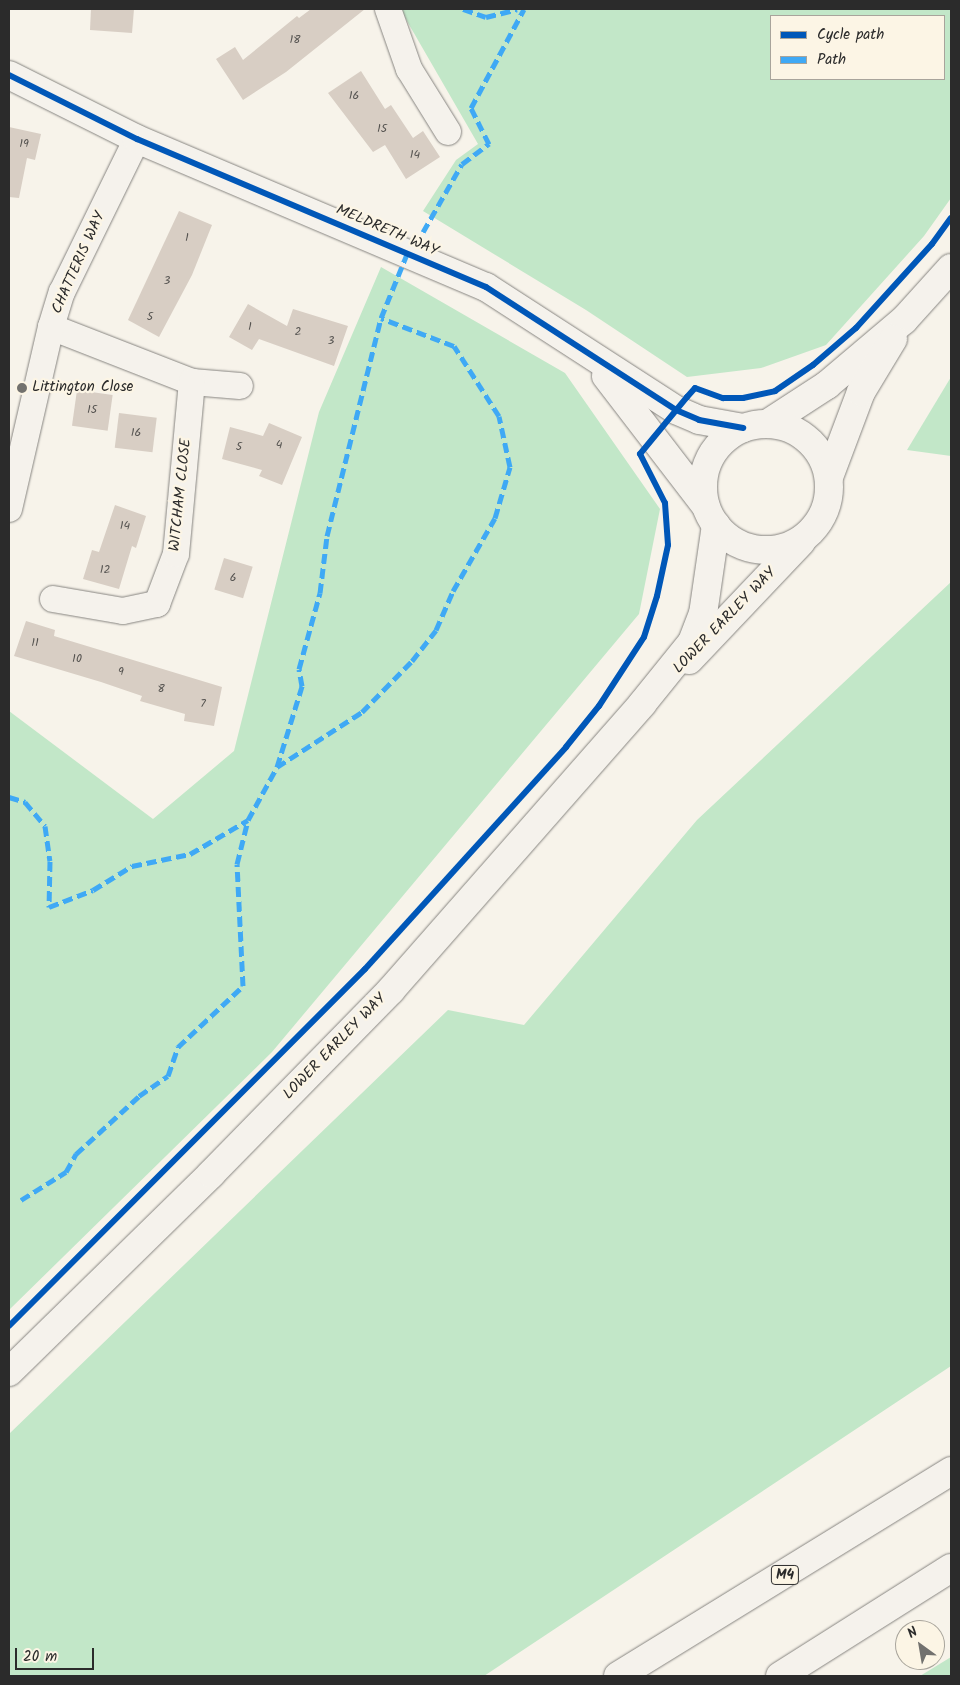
<!DOCTYPE html>
<html>
<head>
<meta charset="utf-8">
<style>
  body { margin:0 }
  #map { position:relative; width:960px; height:1685px; overflow:hidden; background:#f7f3ea; font-family:Kalam,sans-serif }
  div>[style] { position:absolute }
  [style*='--x'] { left:calc(var(--x)*1px); top:calc(var(--y)*1px); width:calc(var(--w)*1px); rotate:calc(var(--a)*1deg) }
  .green>* { inset:0; background:#c2e7c8 }
  .building>* { inset:0; background:#d8cec4; transform-origin:0 0 }
  .roads { filter:drop-shadow(0 0 1px #878581) drop-shadow(0 0 1px #878581) }
  .minor>* { height:26px; margin:-13px; padding:0 13px; transform-origin:13px; border-radius:13px; background:#f5f2ec }
  .tertiary>* { height:28px; margin:-14px; padding:0 14px; transform-origin:14px; border-radius:14px; background:#f5f2ec }
  .secondary>* { height:28px; margin:-14px; padding:0 14px; transform-origin:14px; border-radius:14px; background:#f5f2ec }
  .secondary>.ring { margin:-14px; padding:0; box-sizing:content-box; background:none; border:28px solid #f5f2ec; border-radius:50% }
  .motorway>* { height:28px; margin:-14px; padding:0 14px; transform-origin:14px; border-radius:14px; background:#f5f2ec }
  .quiet>* { height:5px; margin-top:-2.5px; transform-origin:0; background:repeating-linear-gradient(90deg,#3fa9f5 0 10px,transparent 0 15px) }
  .cycleway>* { height:6px; margin:-3px; padding:0 3px; transform-origin:3px; border-radius:3px; background:#0057b8 }
  .dots>* { width:14px; height:14px; translate:-50% -50%; box-sizing:border-box; border:2px solid #fcf5e5; border-radius:50% }
  span { translate:-50% -50%; white-space:nowrap; text-align:center; line-height:1.15; -webkit-text-stroke:4.5px #fcf5e5; paint-order:stroke }
  .number-label { font-size:12px; color:#565451 }
  .number-label span { -webkit-text-stroke-width:0 }
  .shield-label span { padding:1px 4px; background:#fcf5e5; border:1px solid; border-radius:4px; -webkit-text-stroke-width:0 }
  .shield-label { font-size:14px; color:#2b2b2b; font-weight:700 }
  .street-label { font-size:15px; color:#2b2b2b }
  .poi-label { font-size:15px; color:#2b2b2b }
  .left { translate:0 -50%; text-align:left }
  .frame { position:absolute; inset:0; border:10px solid #2b2b2b; pointer-events:none }
  .legend { position:absolute; left:770px; top:15px; width:175px; height:65px; box-sizing:border-box; background:#fcf5e5; border:1px solid #a8a49b; margin:0; padding:6px 9px; list-style:none; font-size:15px; color:#2b2b2b }
  .legend li { display:flex; align-items:center; gap:10px; height:25px }
  .legend b { width:25px; border:1px solid #a8a49b }
  .north { position:absolute; left:895px; top:1620px; width:50px; height:50px; box-sizing:border-box; background:#fcf5e5; border:1px solid #a8a49b; border-radius:50%; rotate:328deg; font-size:14px; font-weight:700; line-height:20px; text-align:center; color:#2b2b2b }
  .north::after { content:''; display:block; margin:auto; width:18px; height:22px; background:#72716e; clip-path:polygon(50% 0,100% 100%,50% 72%,0 100%) }
  .scale { position:absolute; left:15px; top:1648px; width:79px; height:22px; box-sizing:border-box; border:2px solid #2b2b2b; border-top:0; padding-left:6px; font-size:15px; line-height:18px; white-space:nowrap; color:#2b2b2b; -webkit-text-stroke:4px #fcf5e5; paint-order:stroke }
</style>
</head>
<body>
<div id="map">
  <div class="green">
    <div style="clip-path:polygon(evenodd,400px 9px,951px 9px,951px 198px,924px 236px,826px 345px,761px 368px,687px 377px,586px 310px,423px 211px,456px 160px,478px 144px,400px 9px,771px 16px,944px 16px,944px 79px,771px 79px,771px 16px)"></div>
    <div style="clip-path:polygon(381px 267px,565px 373px,660px 509px,639px 614px,272px 1052px,9px 1310px,9px 711px,153px 819px,234px 751px,319px 412px)"></div>
    <div style="clip-path:polygon(951px 377px,951px 456px,907px 450px)"></div>
    <div style="clip-path:polygon(951px 582px,951px 1366px,484px 1676px,9px 1676px,9px 1434px,448px 1010px,524px 1025px,697px 820px)"></div>
    <div style="clip-path:polygon(951px 1657px,951px 1676px,920px 1676px)"></div>
  </div>
  <div class="building">
    <div style="clip-path:polygon(91px 9px,134px 9px,132px 33px,90px 30px)"></div>
    <div style="clip-path:polygon(311px 9px,365px 9px,286px 72px,243px 100px,216px 59px,235px 47px,243px 60px,297px 16px,299px 18px)"></div>
    <div style="clip-path:polygon(361px 71px,385px 109px,391px 105px,413px 138px,423px 131px,440px 157px,406px 179px,385px 145px,373px 152px,328px 93px)"></div>
    <div style="clip-path:polygon(9px 127px,41px 134px,35px 160px,27px 158px,19px 198px,9px 197px)"></div>
    <div style="clip-path:polygon(179px 211px,212px 225px,192px 275px,159px 337px,128px 320px)"></div>
    <div style="clip-path:polygon(248px 304px,287px 326px,293px 309px,348px 326px,334px 366px,259px 339px,252px 350px,229px 337px)"></div>
    <div style="left:77px;top:390px;width:36px;height:36px;rotate:8deg"></div>
    <div style="left:119px;top:413px;width:38px;height:35px;rotate:7deg"></div>
    <div style="clip-path:polygon(269px 423px,302px 437px,282px 485px,259px 476px,262px 470px,222px 459px,230px 427px,263px 436px)"></div>
    <div style="clip-path:polygon(115px 505px,146px 516px,136px 548px,132px 546px,119px 589px,83px 579px,92px 550px,99px 552px)"></div>
    <div style="left:224px;top:558px;width:30px;height:33px;rotate:17deg"></div>
    <div style="clip-path:polygon(26px 621px,55px 630px,54px 636px,222px 687px,214px 726px,184px 721px,185px 714px,140px 701px,142px 696px,101px 682px,14px 656px)"></div>
  </div>
  <div class="roads">
    <div class="minor">
      <div style="--x:388;--y:9;--w:64;--a:70.7"></div>
      <div style="--x:409;--y:69;--w:74;--a:58.2"></div>
      <div style="--x:51;--y:327;--w:151;--a:21.3"></div>
      <div style="--x:192;--y:382;--w:48;--a:4.8"></div>
      <div style="--x:9;--y:509;--w:187;--a:-77"></div>
      <div style="--x:51;--y:327;--w:37;--a:-73"></div>
      <div style="--x:62;--y:292;--w:170;--a:-63.9"></div>
      <div style="--x:53;--y:599;--w:71;--a:9.7"></div>
      <div style="--x:123;--y:611;--w:35;--a:-12"></div>
      <div style="--x:157;--y:604;--w:53;--a:-69.2"></div>
      <div style="--x:176;--y:554;--w:173;--a:-84.7"></div>
    </div>
    <div class="tertiary">
      <div style="--x:9;--y:75;--w:143;--a:26.6"></div>
      <div style="--x:137;--y:139;--w:379;--a:23"></div>
      <div style="--x:486;--y:287;--w:226;--a:32.9"></div>
      <div style="--x:676;--y:410;--w:25;--a:23"></div>
      <div style="--x:699;--y:420;--w:45;--a:10.3"></div>
      <div style="--x:606;--y:376;--w:163;--a:52.5"></div>
    </div>
    <div class="secondary">
      <div style="--x:767;--y:424;--w:72;--a:-33"></div>
      <div style="--x:827;--y:385;--w:101;--a:-40.2"></div>
      <div style="--x:904;--y:320;--w:70;--a:-47.9"></div>
      <div class="ring" style="left:703px;top:424px;width:98px;height:98px"></div>
      <div style="--x:829;--y:477;--w:91;--a:-69.4"></div>
      <div style="--x:861;--y:392;--w:62;--a:-58.9"></div>
      <div style="--x:689;--y:660;--w:163;--a:-46.5"></div>
      <div style="--x:9;--y:1372;--w:283;--a:-44.4"></div>
      <div style="--x:211;--y:1174;--w:257;--a:-45.6"></div>
      <div style="--x:391;--y:990;--w:381;--a:-48.7"></div>
      <div style="--x:642;--y:704;--w:80;--a:-51.1"></div>
      <div style="--x:692;--y:642;--w:30;--a:-69"></div>
      <div style="--x:703;--y:614;--w:90;--a:-81.7"></div>
    </div>
    <div class="motorway">
      <div style="--x:618;--y:1676;--w:391;--a:-31.6"></div>
      <div style="--x:780;--y:1676;--w:202;--a:-32.3"></div>
    </div>
  </div>
  <div class="quiet">
    <div style="--x:463;--y:9;--w:24;--a:19"></div>
    <div style="--x:486;--y:17;--w:32;--a:-14"></div>
    <div style="--x:423;--y:232;--w:78;--a:-60.2"></div>
    <div style="--x:462;--y:164;--w:34;--a:-37"></div>
    <div style="--x:489;--y:144;--w:40;--a:-116.6"></div>
    <div style="--x:471;--y:108;--w:112;--a:-61.8"></div>
    <div style="--x:277;--y:767;--w:85;--a:-72.8"></div>
    <div style="--x:302;--y:686;--w:17;--a:-100"></div>
    <div style="--x:299;--y:669;--w:79;--a:-74.6"></div>
    <div style="--x:320;--y:593;--w:57;--a:-83"></div>
    <div style="--x:327;--y:536;--w:225;--a:-76.1"></div>
    <div style="--x:9;--y:797;--w:17;--a:17"></div>
    <div style="--x:25;--y:802;--w:31;--a:50"></div>
    <div style="--x:45;--y:826;--w:35;--a:82"></div>
    <div style="--x:50;--y:861;--w:46;--a:91.2"></div>
    <div style="--x:49;--y:907;--w:47;--a:-21.1"></div>
    <div style="--x:93;--y:890;--w:46;--a:-31.6"></div>
    <div style="--x:132;--y:866;--w:59;--a:-11.7"></div>
    <div style="--x:190;--y:854;--w:67;--a:-30.4"></div>
    <div style="--x:21;--y:1200;--w:53;--a:-31.9"></div>
    <div style="--x:66;--y:1172;--w:21;--a:-61"></div>
    <div style="--x:76;--y:1154;--w:86;--a:-42.6"></div>
    <div style="--x:139;--y:1096;--w:35;--a:-35"></div>
    <div style="--x:168;--y:1076;--w:31;--a:-71"></div>
    <div style="--x:178;--y:1047;--w:89;--a:-43.2"></div>
    <div style="--x:243;--y:986;--w:122;--a:-92.8"></div>
    <div style="--x:237;--y:864;--w:45;--a:-76"></div>
    <div style="--x:248;--y:820;--w:60;--a:-61.3"></div>
    <div style="--x:277;--y:767;--w:101;--a:-32.9"></div>
    <div style="--x:362;--y:712;--w:71;--a:-45.6"></div>
    <div style="--x:412;--y:661;--w:39;--a:-52"></div>
    <div style="--x:436;--y:630;--w:43;--a:-66.4"></div>
    <div style="--x:453;--y:591;--w:84;--a:-60.1"></div>
    <div style="--x:495;--y:518;--w:53;--a:-73.6"></div>
    <div style="--x:510;--y:467;--w:52;--a:-102.2"></div>
    <div style="--x:499;--y:416;--w:83;--a:-122.7"></div>
    <div style="--x:454;--y:346;--w:78;--a:-159"></div>
    <div style="--x:381;--y:318;--w:69;--a:-67.9"></div>
  </div>
  <div class="cycleway">
    <div style="--x:9;--y:75;--w:143;--a:26.6"></div>
    <div style="--x:137;--y:139;--w:379;--a:23"></div>
    <div style="--x:486;--y:287;--w:226;--a:32.9"></div>
    <div style="--x:676;--y:410;--w:25;--a:23"></div>
    <div style="--x:699;--y:420;--w:45;--a:10.3"></div>
    <div style="--x:9;--y:1326;--w:504;--a:-45.08"></div>
    <div style="--x:365;--y:969;--w:299;--a:-47.8"></div>
    <div style="--x:566;--y:747;--w:53;--a:-51.2"></div>
    <div style="--x:599;--y:706;--w:82;--a:-56.9"></div>
    <div style="--x:644;--y:637;--w:43;--a:-72.4"></div>
    <div style="--x:657;--y:596;--w:52;--a:-77.8"></div>
    <div style="--x:668;--y:545;--w:42;--a:-94.1"></div>
    <div style="--x:665;--y:503;--w:55;--a:-117"></div>
    <div style="--x:640;--y:454;--w:74;--a:-50.5"></div>
    <div style="--x:687;--y:397;--w:12;--a:-48"></div>
    <div style="--x:695;--y:388;--w:30;--a:20"></div>
    <div style="--x:723;--y:398;--w:20;--a:0"></div>
    <div style="--x:743;--y:398;--w:33;--a:-12"></div>
    <div style="--x:775;--y:391;--w:46;--a:-34.4"></div>
    <div style="--x:813;--y:365;--w:57;--a:-40.7"></div>
    <div style="--x:856;--y:328;--w:113;--a:-47.9"></div>
    <div style="--x:932;--y:244;--w:32;--a:-54"></div>
  </div>
  <div class="dots">
    <div style="left:22px;top:388px;background:#72716e"></div>
  </div>
  <div class="number-label">
    <span style="left:295px;top:40px">18</span>
    <span style="left:354px;top:96px">16</span>
    <span style="left:382px;top:129px">15</span>
    <span style="left:24px;top:144px">19</span>
    <span style="left:415px;top:155px">14</span>
    <span style="left:187px;top:238px">1</span>
    <span style="left:167px;top:281px">3</span>
    <span style="left:150px;top:317px">5</span>
    <span style="left:250px;top:327px">1</span>
    <span style="left:298px;top:332px">2</span>
    <span style="left:331px;top:341px">3</span>
    <span style="left:92px;top:410px">15</span>
    <span style="left:136px;top:433px">16</span>
    <span style="left:279px;top:445px">4</span>
    <span style="left:239px;top:447px">5</span>
    <span style="left:125px;top:526px">14</span>
    <span style="left:105px;top:570px">12</span>
    <span style="left:233px;top:578px">6</span>
    <span style="left:35px;top:643px">11</span>
    <span style="left:77px;top:659px">10</span>
    <span style="left:121px;top:672px">9</span>
    <span style="left:161px;top:689px">8</span>
    <span style="left:203px;top:704px">7</span>
  </div>
  <div class="shield-label">
    <span style="left:785px;top:1575px">M4</span>
  </div>
  <div class="street-label">
    <span style="left:387px;top:231px;rotate:23deg">MELDRETH WAY</span>
    <span style="left:79px;top:263px;rotate:-66deg">CHATTERIS WAY</span>
    <span style="left:181px;top:495px;rotate:-84deg">WITCHAM CLOSE</span>
    <span style="left:725px;top:621px;rotate:-46deg">LOWER EARLEY WAY</span>
    <span style="left:335px;top:1047px;rotate:-46deg">LOWER EARLEY WAY</span>
  </div>
  <div class="poi-label">
    <span class="left" style="left:32px;top:388px">Littington Close</span>
  </div>
  <div class="frame"></div>
  <ul class="legend">
  <li><b style="height:6px;background:#0057b8"></b>Cycle path</li>
  <li><b style="height:6px;background:#3fa9f5"></b>Path</li>
  </ul>
  <div class="north">N</div>
  <div class="scale">20 m</div>
</div>
</body>
</html>
